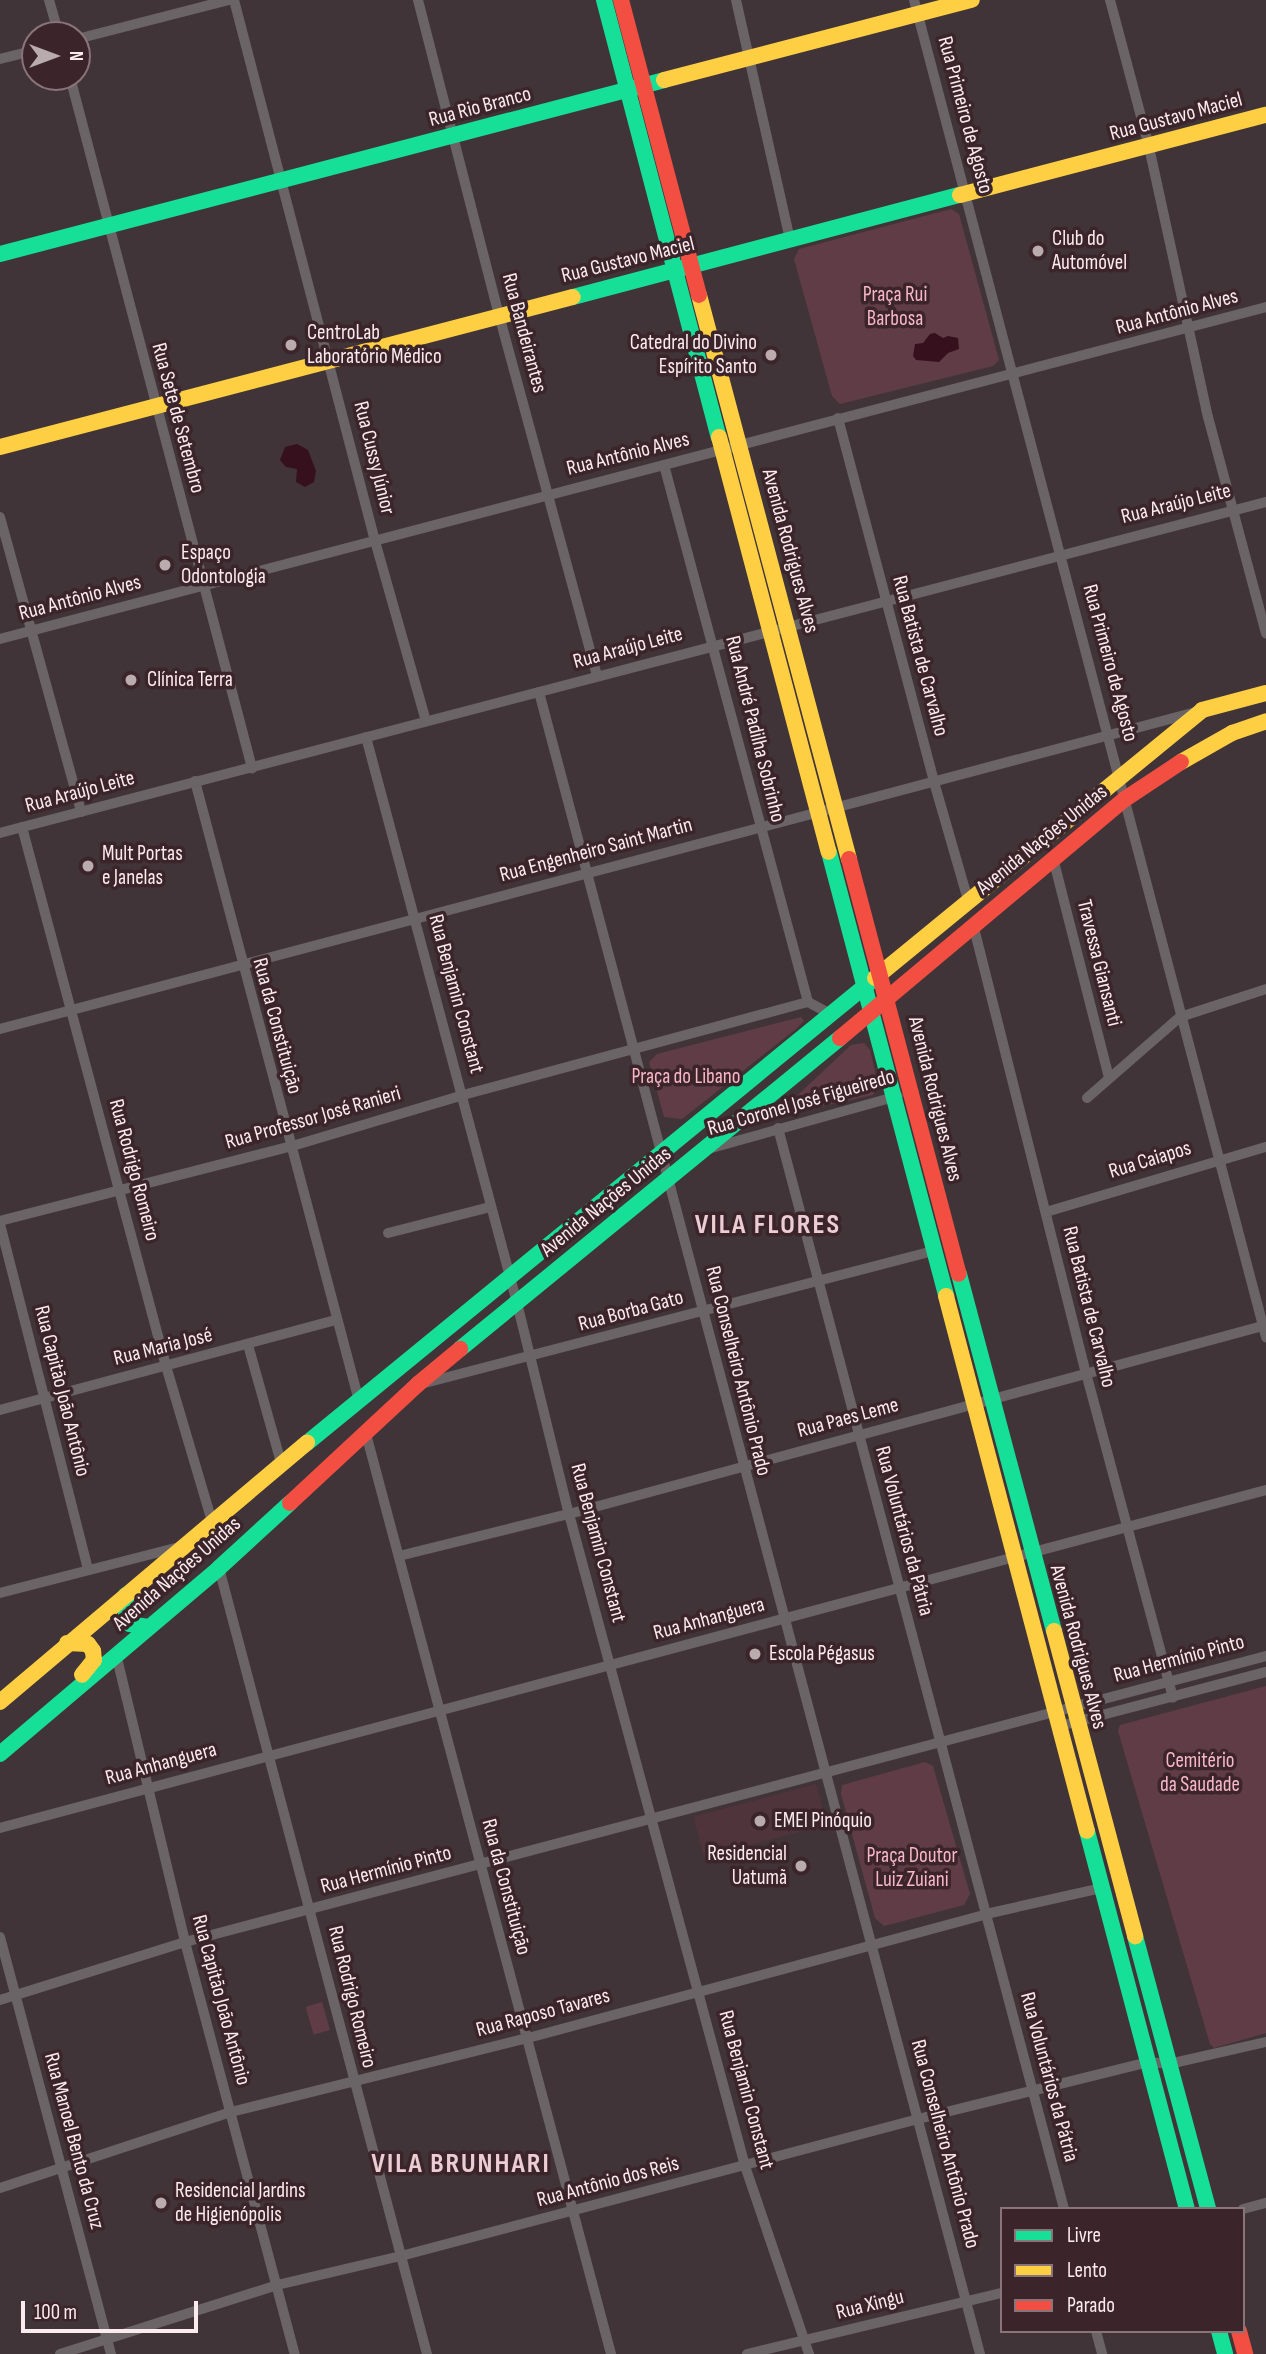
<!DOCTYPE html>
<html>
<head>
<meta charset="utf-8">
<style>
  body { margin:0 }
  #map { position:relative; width:1266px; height:2354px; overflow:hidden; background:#413438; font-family:"Sofia Sans Condensed",sans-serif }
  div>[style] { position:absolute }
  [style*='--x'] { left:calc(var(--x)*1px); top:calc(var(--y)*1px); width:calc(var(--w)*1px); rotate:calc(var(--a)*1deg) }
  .built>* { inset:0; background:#4f343b; transform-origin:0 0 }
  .green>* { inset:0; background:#603d46; transform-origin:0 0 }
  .water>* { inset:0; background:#36111d }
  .street>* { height:10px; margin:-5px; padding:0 5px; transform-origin:5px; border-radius:5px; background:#6a6466 }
  .fast>* { height:16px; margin:-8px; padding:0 8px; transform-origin:8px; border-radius:8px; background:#16e098 }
  .slow>* { height:16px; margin:-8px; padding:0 8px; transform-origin:8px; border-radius:8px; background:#ffcf43 }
  .jam>* { height:16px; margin:-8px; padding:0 8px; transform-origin:8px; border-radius:8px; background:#f24e42 }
  .dots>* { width:19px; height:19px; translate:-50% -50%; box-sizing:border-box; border:4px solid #3b252b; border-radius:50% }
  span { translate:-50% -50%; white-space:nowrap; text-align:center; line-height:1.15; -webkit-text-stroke:7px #3b252b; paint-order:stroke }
  .street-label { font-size:21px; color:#fbebee }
  .poi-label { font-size:21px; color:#fbebee }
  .left { translate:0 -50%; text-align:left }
  .right { translate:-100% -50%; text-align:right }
  .park-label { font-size:21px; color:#f7b7c6 }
  .district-label { font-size:28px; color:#ebcdd3; font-weight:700; letter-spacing:2px }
  .legend { position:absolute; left:1000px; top:2207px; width:245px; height:126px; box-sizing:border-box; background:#3b252b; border:2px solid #887479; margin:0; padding:9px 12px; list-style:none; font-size:21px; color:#fbebee }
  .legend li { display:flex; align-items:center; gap:14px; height:35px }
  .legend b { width:35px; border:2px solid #887479 }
  .north { position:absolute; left:21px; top:21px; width:70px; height:70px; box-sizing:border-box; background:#3b252b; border:2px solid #887479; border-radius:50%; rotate:90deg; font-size:19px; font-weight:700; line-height:28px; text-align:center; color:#fbebee }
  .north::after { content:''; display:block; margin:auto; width:24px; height:32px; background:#baabae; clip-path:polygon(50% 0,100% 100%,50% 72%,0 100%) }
  .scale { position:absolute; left:21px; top:2301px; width:177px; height:32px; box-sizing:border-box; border:4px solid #fbebee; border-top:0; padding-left:9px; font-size:21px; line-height:24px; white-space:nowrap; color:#fbebee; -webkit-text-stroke:5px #3b252b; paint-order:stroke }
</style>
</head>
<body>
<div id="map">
  <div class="built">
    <div style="left:816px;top:1784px;width:42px;height:127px;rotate:75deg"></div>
  </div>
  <div class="green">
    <div style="clip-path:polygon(951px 209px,959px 214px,999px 360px,993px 366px,840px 404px,832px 396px,794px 259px,799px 249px)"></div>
    <div style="clip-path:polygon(801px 1017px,804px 1021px,796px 1029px,682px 1119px,664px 1117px,649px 1062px,657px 1054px)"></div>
    <div style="clip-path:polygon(864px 1043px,870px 1050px,878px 1084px,873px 1095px,783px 1115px,784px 1108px,851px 1045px)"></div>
    <div style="clip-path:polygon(1266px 1686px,1266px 2033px,1214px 2048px,1210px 2044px,1118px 1731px,1120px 1725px)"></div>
    <div style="clip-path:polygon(925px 1762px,933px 1766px,970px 1894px,964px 1905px,884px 1926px,875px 1918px,841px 1794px,842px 1785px)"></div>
    <div style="left:322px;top:2002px;width:29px;height:17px;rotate:74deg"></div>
  </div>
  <div class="water">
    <div style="clip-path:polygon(935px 333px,943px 338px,948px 336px,958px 338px,959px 349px,948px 353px,939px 362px,916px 360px,913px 356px,915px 344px,923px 343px,930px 334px)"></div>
    <div style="clip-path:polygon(297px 444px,308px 450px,316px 471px,314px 482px,305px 487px,296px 482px,297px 469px,286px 467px,280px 460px,285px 447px)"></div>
  </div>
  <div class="street">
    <div style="--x:49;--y:0;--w:36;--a:74"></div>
    <div style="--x:234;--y:0;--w:559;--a:75.39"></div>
    <div style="--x:375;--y:541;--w:187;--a:74.2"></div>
    <div style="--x:418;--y:0;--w:325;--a:75.6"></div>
    <div style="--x:499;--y:315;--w:373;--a:74.8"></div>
    <div style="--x:736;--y:0;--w:246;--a:77.3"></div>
    <div style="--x:914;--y:0;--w:1383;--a:75.25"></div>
    <div style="--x:1110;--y:0;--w:152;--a:75.1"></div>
    <div style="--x:1149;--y:147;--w:276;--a:77.7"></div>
    <div style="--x:1208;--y:417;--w:224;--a:75"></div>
    <div style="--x:77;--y:39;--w:157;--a:-14.4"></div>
    <div style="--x:0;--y:59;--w:36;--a:-14"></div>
    <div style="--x:70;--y:77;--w:715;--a:75.24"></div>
    <div style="--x:838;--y:418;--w:376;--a:75.2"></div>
    <div style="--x:934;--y:782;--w:126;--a:73.9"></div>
    <div style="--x:664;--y:465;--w:556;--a:74.99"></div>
    <div style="--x:0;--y:517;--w:306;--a:74.6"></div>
    <div style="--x:0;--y:639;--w:1309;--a:-14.69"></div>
    <div style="--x:539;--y:692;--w:1720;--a:75.14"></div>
    <div style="--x:366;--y:737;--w:586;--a:75.06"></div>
    <div style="--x:517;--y:1303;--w:217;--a:76.2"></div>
    <div style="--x:569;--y:1514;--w:675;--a:74.89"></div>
    <div style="--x:745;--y:2166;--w:199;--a:71.2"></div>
    <div style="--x:195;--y:781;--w:641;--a:75.18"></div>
    <div style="--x:22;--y:827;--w:558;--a:75.04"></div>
    <div style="--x:166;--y:1366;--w:162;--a:73.5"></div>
    <div style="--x:0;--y:833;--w:1309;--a:-14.65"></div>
    <div style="--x:1053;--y:858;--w:227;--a:75.7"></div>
    <div style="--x:973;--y:924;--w:463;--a:75.9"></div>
    <div style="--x:1086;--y:1373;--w:336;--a:75"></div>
    <div style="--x:0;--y:1029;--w:1237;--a:-14.84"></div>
    <div style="--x:1087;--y:1098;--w:123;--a:-41.1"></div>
    <div style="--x:1180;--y:1017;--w:90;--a:-18"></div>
    <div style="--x:778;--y:1128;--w:1118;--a:75.18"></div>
    <div style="--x:708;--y:1149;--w:197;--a:-15.6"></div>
    <div style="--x:1046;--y:1212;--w:229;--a:-16.5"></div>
    <div style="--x:0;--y:1221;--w:298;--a:-14.4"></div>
    <div style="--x:289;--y:1147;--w:182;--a:-16.6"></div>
    <div style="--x:463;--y:1095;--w:357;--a:-15.1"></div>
    <div style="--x:808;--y:1002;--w:27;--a:28"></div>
    <div style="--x:0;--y:1224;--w:355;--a:75.7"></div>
    <div style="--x:388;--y:1233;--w:105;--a:-14.3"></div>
    <div style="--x:248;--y:1345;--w:126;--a:74.3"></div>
    <div style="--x:421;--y:1384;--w:529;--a:-14.56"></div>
    <div style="--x:0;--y:1410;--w:347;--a:-15"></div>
    <div style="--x:365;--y:1430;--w:956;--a:75.09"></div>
    <div style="--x:399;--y:1556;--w:175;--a:-13.9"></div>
    <div style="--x:569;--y:1514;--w:722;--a:-15.17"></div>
    <div style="--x:219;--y:1568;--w:813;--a:75.18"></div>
    <div style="--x:0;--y:1593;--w:185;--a:-14.4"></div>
    <div style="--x:116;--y:1654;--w:296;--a:76.5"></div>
    <div style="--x:185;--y:1942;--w:426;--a:75.1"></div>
    <div style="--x:1060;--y:1726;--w:213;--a:-14.7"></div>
    <div style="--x:0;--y:1828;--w:1310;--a:-14.95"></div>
    <div style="--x:0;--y:1937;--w:432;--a:75.1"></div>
    <div style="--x:0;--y:2000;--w:194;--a:-17.4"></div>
    <div style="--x:185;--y:1942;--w:1118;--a:-14.82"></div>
    <div style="--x:0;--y:2188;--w:243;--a:-18.2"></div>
    <div style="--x:231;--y:2112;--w:306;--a:-14"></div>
    <div style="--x:528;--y:2038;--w:474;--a:-15.1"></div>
    <div style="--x:986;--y:1914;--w:118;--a:-12.7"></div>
    <div style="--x:1243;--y:2209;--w:24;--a:-15"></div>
    <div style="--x:1096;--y:2331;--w:24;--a:75"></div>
    <div style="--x:60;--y:2354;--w:228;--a:-17.6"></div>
    <div style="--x:277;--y:2285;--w:127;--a:-13.2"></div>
    <div style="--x:401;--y:2256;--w:535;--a:-14.84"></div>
    <div style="--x:918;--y:2119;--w:237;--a:-13.9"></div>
    <div style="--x:1148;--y:2062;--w:21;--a:5"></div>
    <div style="--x:1169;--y:2064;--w:99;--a:-12.8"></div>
    <div style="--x:747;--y:2354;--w:262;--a:-13.5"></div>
  </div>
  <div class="fast">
    <div style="--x:604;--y:0;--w:452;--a:75.3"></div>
    <div style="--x:0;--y:254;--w:686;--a:-14.68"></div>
    <div style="--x:573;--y:297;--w:400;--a:-14.8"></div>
    <div style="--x:829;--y:852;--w:459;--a:75.2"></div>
    <div style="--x:959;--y:1274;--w:369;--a:75.1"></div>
    <div style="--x:460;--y:1349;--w:491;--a:-39.3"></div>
    <div style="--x:307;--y:1443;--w:734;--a:-39.31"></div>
    <div style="--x:126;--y:1595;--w:21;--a:90"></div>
    <div style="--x:126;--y:1616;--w:9;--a:63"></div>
    <div style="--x:130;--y:1624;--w:18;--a:9"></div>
    <div style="--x:0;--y:1754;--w:287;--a:-40.3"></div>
    <div style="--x:219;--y:1568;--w:96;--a:-42.5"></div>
    <div style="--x:1087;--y:1831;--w:391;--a:75.2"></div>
    <div style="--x:1135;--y:1936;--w:283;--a:75"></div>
    <div style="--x:1219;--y:2331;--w:24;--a:75"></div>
  </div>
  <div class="slow">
    <div style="--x:664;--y:80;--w:318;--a:-14.6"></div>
    <div style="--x:960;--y:195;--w:316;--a:-14.7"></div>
    <div style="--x:699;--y:295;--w:584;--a:75.11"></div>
    <div style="--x:719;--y:437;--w:429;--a:75.2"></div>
    <div style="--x:0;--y:447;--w:592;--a:-14.67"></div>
    <div style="--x:1181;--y:762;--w:59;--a:-29.6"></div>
    <div style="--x:1232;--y:733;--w:36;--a:-19"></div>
    <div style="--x:875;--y:978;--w:423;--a:-39.3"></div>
    <div style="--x:1202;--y:710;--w:66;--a:-14.9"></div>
    <div style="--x:946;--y:1296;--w:553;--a:75.24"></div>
    <div style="--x:1054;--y:1631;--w:316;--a:75.1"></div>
    <div style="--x:67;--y:1643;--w:21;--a:3"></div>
    <div style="--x:88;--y:1644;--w:9;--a:54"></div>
    <div style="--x:93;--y:1651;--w:9;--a:84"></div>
    <div style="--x:94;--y:1660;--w:19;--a:129"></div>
    <div style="--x:0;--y:1702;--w:402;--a:-40.2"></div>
  </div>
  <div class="jam">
    <div style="--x:621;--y:0;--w:305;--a:75.2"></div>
    <div style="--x:849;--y:859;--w:429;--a:75.2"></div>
    <div style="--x:840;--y:1038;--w:372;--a:-40"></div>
    <div style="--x:1125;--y:799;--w:67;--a:-33.5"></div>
    <div style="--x:290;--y:1503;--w:175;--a:-42.9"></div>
    <div style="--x:418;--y:1384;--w:55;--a:-39.8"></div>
    <div style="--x:1239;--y:2331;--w:24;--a:75"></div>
  </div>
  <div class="dots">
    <div style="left:1038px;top:251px;background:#baabae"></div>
    <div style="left:291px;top:345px;background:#baabae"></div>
    <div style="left:771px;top:355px;background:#baabae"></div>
    <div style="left:165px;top:565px;background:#baabae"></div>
    <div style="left:131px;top:680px;background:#baabae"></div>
    <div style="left:88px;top:866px;background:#baabae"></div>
    <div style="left:755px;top:1654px;background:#baabae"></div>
    <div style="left:760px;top:1821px;background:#baabae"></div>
    <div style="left:801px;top:1866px;background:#baabae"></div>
    <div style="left:161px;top:2203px;background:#baabae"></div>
  </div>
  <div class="street-label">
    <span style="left:480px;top:107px;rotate:-15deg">Rua Rio Branco</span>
    <span style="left:965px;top:115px;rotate:75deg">Rua Primeiro de Agosto</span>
    <span style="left:1176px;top:117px;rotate:-15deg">Rua Gustavo Maciel</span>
    <span style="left:628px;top:260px;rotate:-14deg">Rua Gustavo Maciel</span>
    <span style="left:1177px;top:312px;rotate:-15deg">Rua Antônio Alves</span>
    <span style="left:524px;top:333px;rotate:75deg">Rua Bandeirantes</span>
    <span style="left:178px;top:418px;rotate:75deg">Rua Sete de Setembro</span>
    <span style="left:628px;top:454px;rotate:-14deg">Rua Antônio Alves</span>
    <span style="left:374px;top:458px;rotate:76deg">Rua Cussy Júnior</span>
    <span style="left:1176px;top:504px;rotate:-14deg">Rua Araújo Leite</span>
    <span style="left:790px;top:551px;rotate:75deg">Avenida Rodrigues Alves</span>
    <span style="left:80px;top:598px;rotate:-15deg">Rua Antônio Alves</span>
    <span style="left:628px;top:648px;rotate:-15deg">Rua Araújo Leite</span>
    <span style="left:920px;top:656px;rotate:75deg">Rua Batista de Carvalho</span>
    <span style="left:1110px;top:663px;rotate:75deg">Rua Primeiro de Agosto</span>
    <span style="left:755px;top:729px;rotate:76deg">Rua André Padilha Sobrinho</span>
    <span style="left:80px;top:792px;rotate:-15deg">Rua Araújo Leite</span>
    <span style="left:1042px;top:840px;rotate:-39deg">Avenida Nações Unidas</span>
    <span style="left:596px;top:850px;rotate:-15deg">Rua Engenheiro Saint Martin</span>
    <span style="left:1099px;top:963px;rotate:76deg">Travessa Giansanti</span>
    <span style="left:456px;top:994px;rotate:75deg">Rua Benjamin Constant</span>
    <span style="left:277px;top:1026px;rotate:75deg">Rua da Constituição</span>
    <span style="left:935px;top:1099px;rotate:76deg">Avenida Rodrigues Alves</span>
    <span style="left:801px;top:1103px;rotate:-16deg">Rua Coronel José Figueiredo</span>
    <span style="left:313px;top:1118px;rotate:-16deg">Rua Professor José Ranieri</span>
    <span style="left:1150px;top:1160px;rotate:-17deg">Rua Caiapos</span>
    <span style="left:134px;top:1170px;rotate:75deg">Rua Rodrigo Romeiro</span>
    <span style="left:606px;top:1202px;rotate:-39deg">Avenida Nações Unidas</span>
    <span style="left:1089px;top:1307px;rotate:76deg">Rua Batista de Carvalho</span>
    <span style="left:631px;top:1311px;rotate:-15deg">Rua Borba Gato</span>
    <span style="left:163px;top:1347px;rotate:-14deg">Rua Maria José</span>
    <span style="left:738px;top:1371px;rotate:76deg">Rua Conselheiro Antônio Prado</span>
    <span style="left:62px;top:1391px;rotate:76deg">Rua Capitão João Antônio</span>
    <span style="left:848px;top:1418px;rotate:-15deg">Rua Paes Leme</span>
    <span style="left:904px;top:1531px;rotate:75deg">Rua Voluntários da Pátria</span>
    <span style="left:598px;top:1543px;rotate:75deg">Rua Benjamin Constant</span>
    <span style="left:177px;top:1574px;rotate:-41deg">Avenida Nações Unidas</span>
    <span style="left:709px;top:1619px;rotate:-15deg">Rua Anhanguera</span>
    <span style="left:1078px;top:1647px;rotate:75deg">Avenida Rodrigues Alves</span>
    <span style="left:1179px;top:1659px;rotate:-15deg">Rua Hermínio Pinto</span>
    <span style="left:161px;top:1764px;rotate:-15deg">Rua Anhanguera</span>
    <span style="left:386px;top:1870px;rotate:-15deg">Rua Hermínio Pinto</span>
    <span style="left:506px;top:1887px;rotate:75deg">Rua da Constituição</span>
    <span style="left:352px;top:1997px;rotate:76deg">Rua Rodrigo Romeiro</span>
    <span style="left:221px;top:2000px;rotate:75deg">Rua Capitão João Antônio</span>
    <span style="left:543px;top:2013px;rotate:-15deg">Rua Raposo Tavares</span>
    <span style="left:1049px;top:2077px;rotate:75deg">Rua Voluntários da Pátria</span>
    <span style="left:746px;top:2090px;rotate:75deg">Rua Benjamin Constant</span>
    <span style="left:74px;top:2141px;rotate:75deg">Rua Manoel Bento da Cruz</span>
    <span style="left:945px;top:2144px;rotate:75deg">Rua Conselheiro Antônio Prado</span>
    <span style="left:608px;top:2182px;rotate:-15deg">Rua Antônio dos Reis</span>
    <span style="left:870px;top:2305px;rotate:-14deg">Rua Xingu</span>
  </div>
  <div class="poi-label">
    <span class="left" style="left:1052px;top:251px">Club do<br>Automóvel</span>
    <span class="left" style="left:307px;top:345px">CentroLab<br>Laboratório Médico</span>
    <span class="right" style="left:757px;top:355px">Catedral do Divino<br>Espírito Santo</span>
    <span class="left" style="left:181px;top:565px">Espaço<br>Odontologia</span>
    <span class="left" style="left:147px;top:680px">Clínica Terra</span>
    <span class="left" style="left:102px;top:866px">Mult Portas<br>e Janelas</span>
    <span class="left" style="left:769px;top:1654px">Escola Pégasus</span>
    <span class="left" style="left:774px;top:1821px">EMEI Pinóquio</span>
    <span class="right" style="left:787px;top:1866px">Residencial<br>Uatumã</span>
    <span class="left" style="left:175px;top:2203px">Residencial Jardins<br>de Higienópolis</span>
  </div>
  <div class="park-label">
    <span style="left:895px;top:307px">Praça Rui<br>Barbosa</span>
    <span style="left:686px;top:1077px">Praça do Libano</span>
    <span style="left:1200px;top:1773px">Cemitério<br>da Saudade</span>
    <span style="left:912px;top:1868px">Praça Doutor<br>Luiz Zuiani</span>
  </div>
  <div class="district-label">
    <span style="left:768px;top:1225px">VILA FLORES</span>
    <span style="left:461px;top:2164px">VILA BRUNHARI</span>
  </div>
  <ul class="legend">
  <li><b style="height:9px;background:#16e098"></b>Livre</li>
  <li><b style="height:9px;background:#ffcf43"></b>Lento</li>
  <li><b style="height:9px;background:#f24e42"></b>Parado</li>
  </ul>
  <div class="north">N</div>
  <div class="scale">100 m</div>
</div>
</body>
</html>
